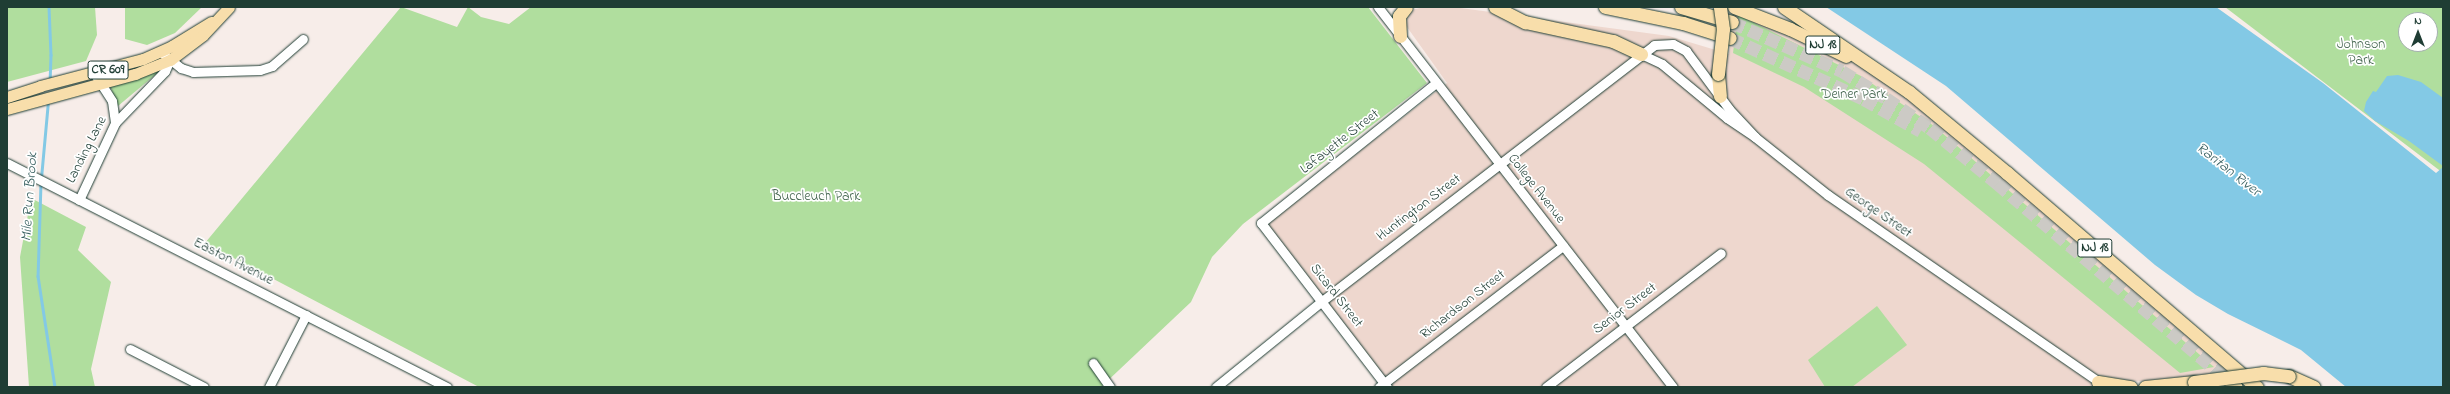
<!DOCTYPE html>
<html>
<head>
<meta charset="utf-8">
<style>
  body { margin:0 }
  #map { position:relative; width:2450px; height:394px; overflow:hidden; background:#f7ede9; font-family:"Indie Flower",sans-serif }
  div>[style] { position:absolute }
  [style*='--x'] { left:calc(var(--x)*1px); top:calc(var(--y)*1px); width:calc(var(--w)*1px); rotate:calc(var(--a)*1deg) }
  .built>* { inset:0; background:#eed7ce }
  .green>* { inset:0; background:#b0de9e }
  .water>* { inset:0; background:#83c9e5 }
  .stream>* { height:2.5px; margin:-1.25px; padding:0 1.25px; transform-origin:1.25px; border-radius:1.25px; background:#83c9e5 }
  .highway-tunnel>* { height:13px; margin-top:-6.5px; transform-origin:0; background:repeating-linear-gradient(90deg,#cccac5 0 13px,transparent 0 19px) }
  .roads { filter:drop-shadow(0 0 1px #1f3d34) drop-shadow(0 0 1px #1f3d34) }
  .minor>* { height:9px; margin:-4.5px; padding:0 4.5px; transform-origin:4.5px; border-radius:4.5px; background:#fff }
  .major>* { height:11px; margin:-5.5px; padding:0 5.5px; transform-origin:5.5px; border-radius:5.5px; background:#f8deab }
  .highway>* { height:13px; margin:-6.5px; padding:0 6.5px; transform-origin:6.5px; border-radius:6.5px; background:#f8deab }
  .bridges { filter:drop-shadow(0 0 1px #1f3d34) drop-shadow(0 0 1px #1f3d34) }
  .highway-bridge>* { height:13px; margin:-6.5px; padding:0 6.5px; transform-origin:6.5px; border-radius:6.5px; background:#f8deab }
  span { translate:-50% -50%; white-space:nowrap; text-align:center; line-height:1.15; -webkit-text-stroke:3.5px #fff; paint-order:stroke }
  .shield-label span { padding:1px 3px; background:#fff; border:1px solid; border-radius:3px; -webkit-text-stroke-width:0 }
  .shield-label { font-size:13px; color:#1f3d34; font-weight:700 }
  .park-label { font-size:14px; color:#43654e }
  .street-label { font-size:14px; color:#1f3d34 }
  .water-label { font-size:15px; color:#386060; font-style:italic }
  .frame { position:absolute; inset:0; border:8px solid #1f3d34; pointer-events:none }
  .north { position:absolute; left:2398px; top:12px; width:40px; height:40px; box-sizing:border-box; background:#fff; border:1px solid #a5b1ae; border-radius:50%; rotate:0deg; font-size:11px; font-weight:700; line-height:16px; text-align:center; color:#1f3d34 }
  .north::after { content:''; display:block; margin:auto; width:14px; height:18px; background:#1f3d34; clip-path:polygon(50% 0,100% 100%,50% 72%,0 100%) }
</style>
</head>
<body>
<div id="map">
  <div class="built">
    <div style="clip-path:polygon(1423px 7px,1453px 7px,1669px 36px,1729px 54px,1733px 7px,1851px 59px,1935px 116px,2237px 370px,2169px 380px,2121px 382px,2114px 387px,1385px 387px,1260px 229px,1447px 83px,1402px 20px,1408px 11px)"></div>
  </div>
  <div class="green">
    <div style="clip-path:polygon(7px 7px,95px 7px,97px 35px,86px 61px,7px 82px)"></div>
    <div style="clip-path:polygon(125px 7px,202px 7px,175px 33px,147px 45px,125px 39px)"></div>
    <div style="clip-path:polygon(401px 7px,457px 27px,468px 7px,481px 17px,509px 24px,531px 7px,1368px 7px,1427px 83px,1243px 224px,1212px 257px,1191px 302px,1101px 387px,479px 387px,205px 243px)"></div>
    <div style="clip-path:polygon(evenodd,2225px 7px,2443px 7px,2443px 173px,2225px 7px,2406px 20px,2430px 20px,2430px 44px,2406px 44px,2406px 20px)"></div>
    <div style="clip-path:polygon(1738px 15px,1861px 76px,1934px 126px,2214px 367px,2180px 373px,1924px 164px,1804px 87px,1733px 53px)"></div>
    <div style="clip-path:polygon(154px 70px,161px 70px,118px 106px,110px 86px)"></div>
    <div style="clip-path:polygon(31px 198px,86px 227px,78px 250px,111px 282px,91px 369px,95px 387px,29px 387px,20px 257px)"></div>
    <div style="clip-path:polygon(1877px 306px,1907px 345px,1852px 387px,1825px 387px,1808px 360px)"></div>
  </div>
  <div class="water">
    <div style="clip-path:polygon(1826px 7px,2216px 7px,2323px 83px,2436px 173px,2443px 167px,2443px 387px,2346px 387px,2301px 350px,2228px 314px,2196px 295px,2155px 265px,1946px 86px)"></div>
    <div style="clip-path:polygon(2398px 75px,2421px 82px,2443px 98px,2443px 166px,2409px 141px,2375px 121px,2364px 111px,2366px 102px,2373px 91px,2376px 92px,2387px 76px)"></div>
  </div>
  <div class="stream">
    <div style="--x:49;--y:7;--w:48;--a:87.6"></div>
    <div style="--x:51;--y:55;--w:25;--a:92"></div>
    <div style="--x:41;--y:178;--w:77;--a:-84.8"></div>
    <div style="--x:41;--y:183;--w:93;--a:91.8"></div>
    <div style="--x:38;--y:276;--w:112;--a:81.3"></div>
  </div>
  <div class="highway-tunnel">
    <div style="--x:1732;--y:22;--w:120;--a:24"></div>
    <div style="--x:1842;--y:71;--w:52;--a:31.5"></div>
    <div style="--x:1886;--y:98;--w:53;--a:34.3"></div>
    <div style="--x:1930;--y:128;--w:87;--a:39.4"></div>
    <div style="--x:1997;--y:183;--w:308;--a:40.5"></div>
    <div style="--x:1730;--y:38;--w:147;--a:24.5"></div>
    <div style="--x:1864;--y:99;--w:65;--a:29.3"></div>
  </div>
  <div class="roads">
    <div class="minor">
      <div style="--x:1378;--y:7;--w:481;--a:52.2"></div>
      <div style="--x:161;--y:52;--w:26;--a:39"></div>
      <div style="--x:181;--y:68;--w:13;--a:18"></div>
      <div style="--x:193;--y:72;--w:67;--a:-1.7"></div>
      <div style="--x:260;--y:70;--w:13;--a:-18"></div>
      <div style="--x:272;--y:66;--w:41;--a:-41.1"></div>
      <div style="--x:1641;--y:54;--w:23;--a:25"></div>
      <div style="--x:1662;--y:64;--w:85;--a:39.7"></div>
      <div style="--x:1727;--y:118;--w:34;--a:34"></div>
      <div style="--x:1755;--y:137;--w:93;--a:38.5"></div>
      <div style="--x:1828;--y:195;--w:333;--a:34.6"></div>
      <div style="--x:94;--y:73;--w:33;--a:57"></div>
      <div style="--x:112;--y:101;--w:22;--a:82"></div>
      <div style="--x:7;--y:163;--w:494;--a:27"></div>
      <div style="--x:79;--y:200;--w:85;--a:-64.9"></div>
      <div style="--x:115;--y:123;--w:72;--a:-46.1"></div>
      <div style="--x:165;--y:71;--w:12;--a:-66"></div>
      <div style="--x:130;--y:349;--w:83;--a:27.2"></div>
      <div style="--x:1093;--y:363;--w:29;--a:55"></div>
      <div style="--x:269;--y:387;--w:81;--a:-62.8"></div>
      <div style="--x:1216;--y:387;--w:136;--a:-39.1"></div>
      <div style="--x:1322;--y:301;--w:419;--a:-37.6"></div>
      <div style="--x:1654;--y:45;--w:19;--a:-3"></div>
      <div style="--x:1673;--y:44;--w:15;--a:28"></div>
      <div style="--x:1686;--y:51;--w:72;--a:53.4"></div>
      <div style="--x:1729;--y:109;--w:38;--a:47"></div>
      <div style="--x:1379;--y:387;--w:232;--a:-37.5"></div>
      <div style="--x:1387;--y:387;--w:207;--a:-127.5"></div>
      <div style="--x:1261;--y:223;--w:224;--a:-38.7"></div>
      <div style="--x:1546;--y:387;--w:220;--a:-37.4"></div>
    </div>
    <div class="major">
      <div style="--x:7;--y:97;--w:35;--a:-18"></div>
      <div style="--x:40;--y:86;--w:106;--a:-14.7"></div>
      <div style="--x:143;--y:59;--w:32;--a:-24"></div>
      <div style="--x:172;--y:46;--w:46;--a:-31.6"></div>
      <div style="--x:7;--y:109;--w:133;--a:-15.3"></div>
      <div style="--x:135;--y:74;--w:38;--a:-22"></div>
      <div style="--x:170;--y:60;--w:41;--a:-37.1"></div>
      <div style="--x:203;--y:35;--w:38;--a:-47"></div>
    </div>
    <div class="highway">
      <div style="--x:1495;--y:7;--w:34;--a:27"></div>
      <div style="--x:1525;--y:22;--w:90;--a:12.2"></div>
      <div style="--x:1613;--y:41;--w:31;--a:25"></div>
      <div style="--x:1605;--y:7;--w:80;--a:11.6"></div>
      <div style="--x:1683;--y:23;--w:49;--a:17.7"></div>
      <div style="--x:1681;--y:7;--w:53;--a:16.4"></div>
      <div style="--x:1734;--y:7;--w:60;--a:21.4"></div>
      <div style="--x:1790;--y:29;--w:62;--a:25.7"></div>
      <div style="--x:1784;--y:7;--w:151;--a:34.2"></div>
      <div style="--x:1909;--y:92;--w:127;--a:39.6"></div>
      <div style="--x:2007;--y:173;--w:329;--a:40.6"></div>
      <div style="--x:1400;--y:36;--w:20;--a:-93"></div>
      <div style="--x:1399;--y:16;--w:11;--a:-52"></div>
      <div style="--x:1718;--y:74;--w:22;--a:85"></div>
      <div style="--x:2289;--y:376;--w:27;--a:24"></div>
      <div style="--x:2098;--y:382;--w:33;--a:9"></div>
      <div style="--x:2231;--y:383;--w:6;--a:39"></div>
      <div style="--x:2145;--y:387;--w:49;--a:-5.8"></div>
    </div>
  </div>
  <div class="bridges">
    <div class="highway-bridge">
      <div style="--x:1718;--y:74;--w:45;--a:-83.7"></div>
      <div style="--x:1723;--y:29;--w:22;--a:-98"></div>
      <div style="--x:2194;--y:382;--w:70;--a:-7.4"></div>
      <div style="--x:2263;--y:373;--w:26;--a:7"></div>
    </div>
  </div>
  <div class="shield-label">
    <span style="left:1823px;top:45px">NJ 18</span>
    <span style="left:108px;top:70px">CR 609</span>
    <span style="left:2095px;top:248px">NJ 18</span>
  </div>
  <div class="park-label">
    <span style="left:2361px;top:53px">Johnson<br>Park</span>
    <span style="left:1854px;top:95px">Deiner Park</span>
    <span style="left:816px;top:197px">Buccleuch Park</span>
  </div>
  <div class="street-label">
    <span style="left:1340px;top:142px;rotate:-38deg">Lafayette Street</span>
    <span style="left:87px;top:150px;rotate:-63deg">Landing Lane</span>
    <span style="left:1536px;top:189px;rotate:52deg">College Avenue</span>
    <span style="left:1419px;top:208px;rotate:-37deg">Huntington Street</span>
    <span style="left:1878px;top:213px;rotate:35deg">George Street</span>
    <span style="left:233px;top:262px;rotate:27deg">Easton Avenue</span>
    <span style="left:1336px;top:296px;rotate:52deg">Sicard Street</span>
    <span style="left:1463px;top:305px;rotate:-38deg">Richardson Street</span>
    <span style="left:1625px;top:309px;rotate:-37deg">Senior Street</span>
  </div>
  <div class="water-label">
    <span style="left:2228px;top:170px;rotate:38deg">Raritan River</span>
    <span style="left:30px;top:197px;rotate:-86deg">Mile Run Brook</span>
  </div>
  <div class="frame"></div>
  <div class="north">N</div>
</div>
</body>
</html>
